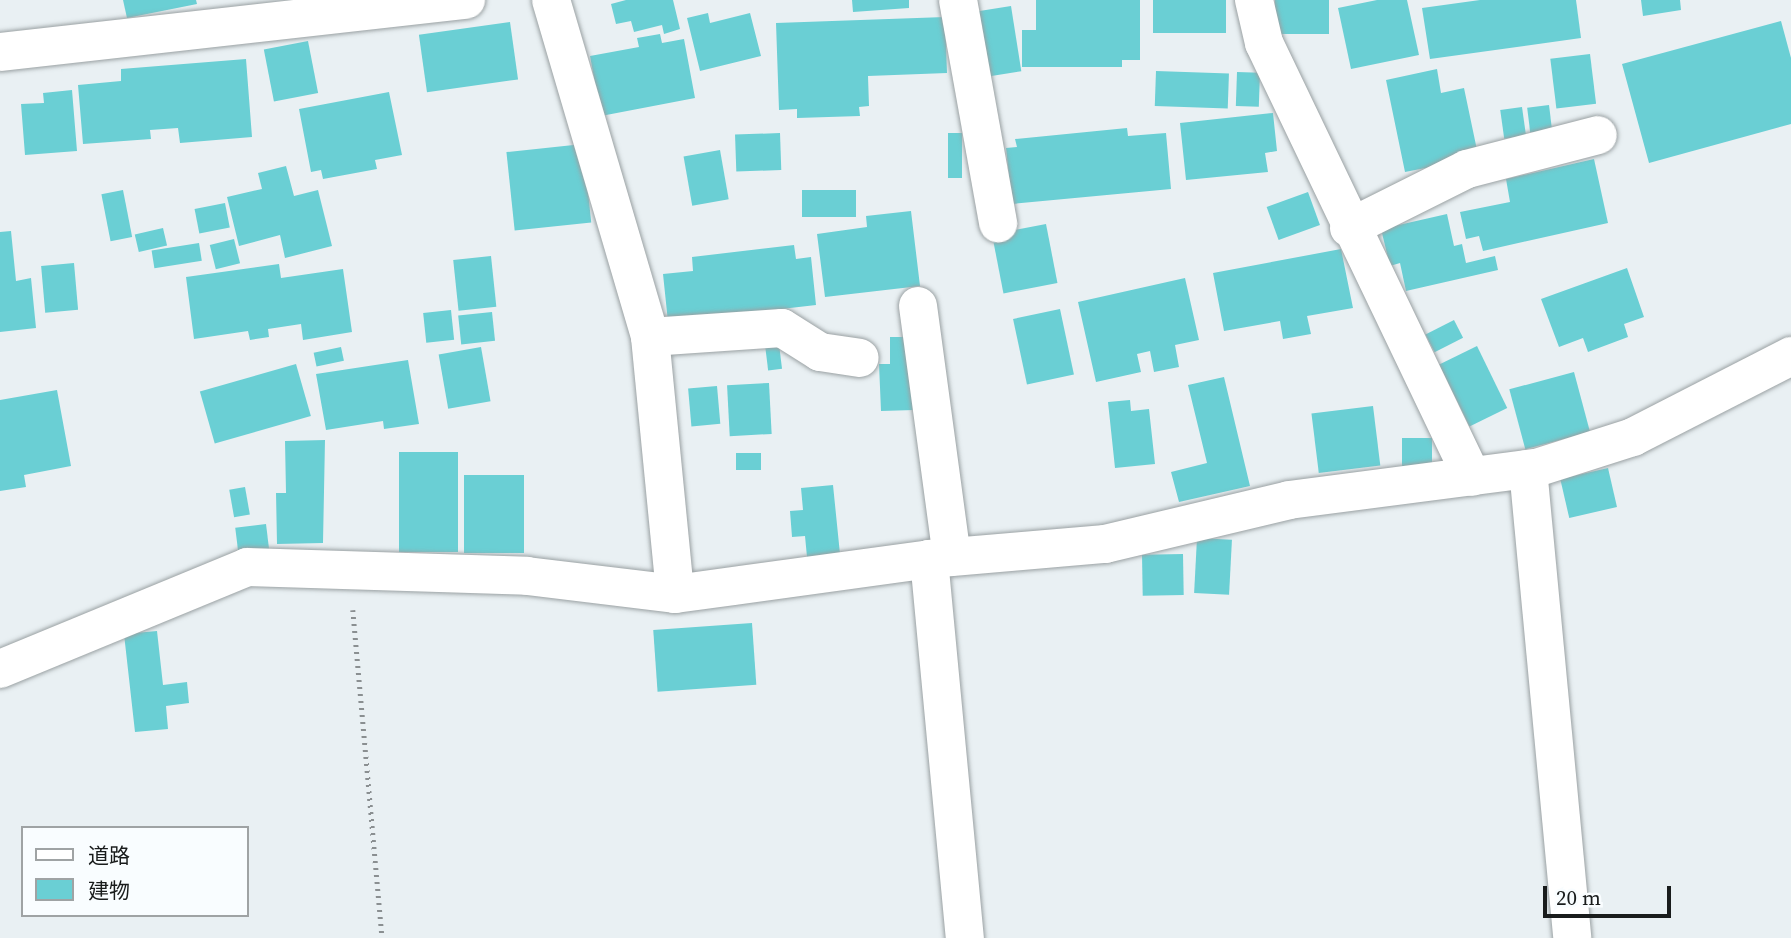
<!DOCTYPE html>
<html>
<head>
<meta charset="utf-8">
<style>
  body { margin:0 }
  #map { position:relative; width:1791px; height:938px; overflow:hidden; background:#e9f0f3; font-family:"Source Serif 4","Noto Sans JP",serif }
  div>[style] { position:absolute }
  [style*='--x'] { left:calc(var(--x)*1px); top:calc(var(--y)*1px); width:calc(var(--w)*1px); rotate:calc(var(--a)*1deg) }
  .building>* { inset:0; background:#6acfd4; transform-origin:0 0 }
  .path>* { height:4.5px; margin-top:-2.25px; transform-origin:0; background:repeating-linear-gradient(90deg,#8a8f91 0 2px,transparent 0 7px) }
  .roads { filter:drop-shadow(0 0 2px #9aa1a3) drop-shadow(0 0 2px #9aa1a3) }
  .minor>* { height:38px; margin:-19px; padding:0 19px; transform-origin:19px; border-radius:19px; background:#fff }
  span { translate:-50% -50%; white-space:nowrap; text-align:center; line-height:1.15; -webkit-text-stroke:6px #f9fdff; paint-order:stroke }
  .legend { position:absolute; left:21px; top:826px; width:228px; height:91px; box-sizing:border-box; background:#f9fdff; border:2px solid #9fa3a4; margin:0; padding:9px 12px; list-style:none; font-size:21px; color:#191c1c }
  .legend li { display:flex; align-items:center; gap:14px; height:35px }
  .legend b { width:35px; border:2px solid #9fa3a4 }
  .scale { position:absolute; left:1543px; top:886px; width:128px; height:32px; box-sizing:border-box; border:4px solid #191c1c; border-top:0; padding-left:9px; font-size:21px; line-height:24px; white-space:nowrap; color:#191c1c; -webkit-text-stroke:5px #f9fdff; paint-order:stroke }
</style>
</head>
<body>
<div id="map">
  <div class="building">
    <div style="clip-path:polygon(123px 0,196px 0,197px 4px,127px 18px)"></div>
    <div style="clip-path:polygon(626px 0,673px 0,680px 29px,664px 34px,662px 25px,634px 32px,631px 21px,616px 24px,611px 4px)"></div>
    <div style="clip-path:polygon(852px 0,909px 0,909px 8px,853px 12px)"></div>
    <div style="clip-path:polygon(1036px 0,1140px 0,1140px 60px,1122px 60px,1122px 67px,1022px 67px,1022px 30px,1036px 30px)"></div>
    <div style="left:1153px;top:0;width:73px;height:33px"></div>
    <div style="left:1275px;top:0;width:54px;height:34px"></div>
    <div style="clip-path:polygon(1377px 0,1407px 0,1419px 55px,1351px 69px,1338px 8px)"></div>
    <div style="clip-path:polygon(1480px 0,1576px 0,1581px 38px,1430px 59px,1422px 8px)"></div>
    <div style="clip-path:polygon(1641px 0,1680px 0,1681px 10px,1643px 16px)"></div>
    <div style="left:1011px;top:6px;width:66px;height:35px;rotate:81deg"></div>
    <div style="clip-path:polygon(708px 13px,710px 23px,750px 13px,761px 56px,700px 71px,687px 18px)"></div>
    <div style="clip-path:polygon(945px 17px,947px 73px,868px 76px,869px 106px,859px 107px,860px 116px,797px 118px,797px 109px,779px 110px,776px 23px)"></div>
    <div style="clip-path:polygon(1781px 21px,1791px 58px,1791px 124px,1649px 163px,1622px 64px)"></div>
    <div style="left:510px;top:22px;width:58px;height:92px;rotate:82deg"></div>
    <div style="clip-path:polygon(660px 34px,662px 43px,684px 39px,695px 98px,601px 116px,590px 56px,639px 47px,637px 38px)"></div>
    <div style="left:308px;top:41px;width:53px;height:45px;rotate:79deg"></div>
    <div style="left:1590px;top:54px;width:50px;height:40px;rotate:83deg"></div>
    <div style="clip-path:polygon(246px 59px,252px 137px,180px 143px,178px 128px,150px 130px,151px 139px,83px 144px,78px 85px,121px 81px,121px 69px)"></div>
    <div style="clip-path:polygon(1437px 69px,1441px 93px,1464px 88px,1477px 150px,1456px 162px,1405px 172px,1386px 80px)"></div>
    <div style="left:1156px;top:71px;width:73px;height:35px;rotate:2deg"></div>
    <div style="left:1237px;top:72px;width:23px;height:34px;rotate:2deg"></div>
    <div style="clip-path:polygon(72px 90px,77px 151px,25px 155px,21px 104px,44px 103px,43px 93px)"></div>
    <div style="clip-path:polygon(389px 92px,402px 155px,375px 160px,377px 169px,323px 179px,321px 170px,311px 172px,299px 109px)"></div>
    <div style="left:1549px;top:105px;width:25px;height:22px;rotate:83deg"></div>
    <div style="left:1522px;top:107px;width:29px;height:22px;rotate:82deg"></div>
    <div style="clip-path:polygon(1273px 113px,1277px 151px,1265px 153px,1268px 172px,1186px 180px,1180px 123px)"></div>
    <div style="clip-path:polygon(1127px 128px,1128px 136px,1166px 133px,1171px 189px,1012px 204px,1006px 148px,1017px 147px,1015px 139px)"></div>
    <div style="left:780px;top:133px;width:37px;height:45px;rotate:88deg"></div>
    <div style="left:948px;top:133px;width:14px;height:45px"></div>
    <div style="left:583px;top:144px;width:79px;height:77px;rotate:84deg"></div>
    <div style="left:720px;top:150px;width:50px;height:37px;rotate:80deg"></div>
    <div style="clip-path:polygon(1594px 159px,1608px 223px,1483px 251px,1479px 236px,1466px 239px,1460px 212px,1510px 202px,1506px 179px)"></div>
    <div style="clip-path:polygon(286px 166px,294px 196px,318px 190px,332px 246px,285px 258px,280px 235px,239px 246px,227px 197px,262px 189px,258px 173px)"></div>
    <div style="left:123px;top:190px;width:48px;height:22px;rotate:79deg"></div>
    <div style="left:802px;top:190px;width:54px;height:27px"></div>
    <div style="left:1308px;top:192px;width:35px;height:44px;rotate:70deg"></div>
    <div style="left:225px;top:203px;width:25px;height:31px;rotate:79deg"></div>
    <div style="clip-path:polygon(911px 211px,920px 286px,825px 297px,817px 234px,867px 227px,866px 216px)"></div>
    <div style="clip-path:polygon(1447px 214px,1454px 246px,1462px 244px,1466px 263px,1495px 256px,1498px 270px,1406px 291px,1400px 263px,1390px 266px,1381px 229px)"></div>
    <div style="left:1046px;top:224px;width:60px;height:55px;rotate:79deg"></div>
    <div style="left:163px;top:228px;width:18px;height:29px;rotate:77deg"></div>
    <div style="clip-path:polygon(11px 231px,16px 281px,31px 278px,36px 328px,0 332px,0 232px)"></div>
    <div style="left:234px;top:239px;width:25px;height:25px;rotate:76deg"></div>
    <div style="left:199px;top:243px;width:18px;height:48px;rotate:81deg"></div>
    <div style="clip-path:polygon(794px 245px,796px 259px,811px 257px,816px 305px,668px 322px,663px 274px,693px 271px,692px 257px)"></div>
    <div style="clip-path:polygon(1341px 249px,1353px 308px,1307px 316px,1311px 334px,1283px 339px,1280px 321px,1224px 331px,1213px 273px)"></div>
    <div style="left:491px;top:256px;width:51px;height:38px;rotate:84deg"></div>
    <div style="left:74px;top:263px;width:47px;height:33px;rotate:85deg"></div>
    <div style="clip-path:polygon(279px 264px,281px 278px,343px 269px,352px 332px,303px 340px,301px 324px,268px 329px,269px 337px,250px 340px,248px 331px,194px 339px,186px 277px)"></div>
    <div style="clip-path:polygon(1627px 268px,1644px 317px,1624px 324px,1628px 337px,1588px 352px,1583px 338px,1559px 347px,1541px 299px)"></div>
    <div style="clip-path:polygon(1185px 278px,1199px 340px,1175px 345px,1179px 367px,1154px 372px,1150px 351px,1137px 354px,1141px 372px,1096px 382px,1078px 302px)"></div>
    <div style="left:1060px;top:309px;width:67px;height:48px;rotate:78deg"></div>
    <div style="left:451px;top:310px;width:30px;height:28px;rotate:84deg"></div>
    <div style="left:492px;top:312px;width:29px;height:34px;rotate:84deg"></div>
    <div style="left:1454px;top:320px;width:20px;height:32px;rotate:63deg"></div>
    <div style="clip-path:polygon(890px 337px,914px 337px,914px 410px,881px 411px,879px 364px,890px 364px)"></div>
    <div style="left:779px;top:344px;width:25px;height:14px;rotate:83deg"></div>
    <div style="left:1477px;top:346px;width:69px;height:42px;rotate:64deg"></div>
    <div style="left:341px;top:347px;width:14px;height:28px;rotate:78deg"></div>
    <div style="left:481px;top:347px;width:55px;height:43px;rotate:80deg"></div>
    <div style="clip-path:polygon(408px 360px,419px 424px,384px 429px,383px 421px,326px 430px,316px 374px)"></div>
    <div style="left:296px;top:364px;width:54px;height:100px;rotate:74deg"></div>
    <div style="left:1574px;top:372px;width:62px;height:67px;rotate:75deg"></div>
    <div style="clip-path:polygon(1224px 377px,1250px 486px,1179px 502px,1171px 472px,1207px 463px,1188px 385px)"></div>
    <div style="left:769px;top:383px;width:51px;height:42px;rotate:87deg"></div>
    <div style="left:717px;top:386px;width:38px;height:29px;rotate:85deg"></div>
    <div style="clip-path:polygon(57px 390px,71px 466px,24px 475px,26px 487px,0 491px,0 400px)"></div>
    <div style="clip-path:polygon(1130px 400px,1131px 411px,1149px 409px,1155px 464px,1115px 468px,1108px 402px)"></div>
    <div style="left:1373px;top:406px;width:60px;height:62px;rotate:83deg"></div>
    <div style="left:1432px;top:438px;width:29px;height:30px;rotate:90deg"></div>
    <div style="clip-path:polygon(325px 440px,323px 543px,277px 544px,276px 493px,286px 493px,285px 441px)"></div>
    <div style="left:399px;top:452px;width:59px;height:100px"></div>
    <div style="left:736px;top:453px;width:25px;height:17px"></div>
    <div style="left:1608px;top:468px;width:40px;height:49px;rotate:77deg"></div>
    <div style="left:464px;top:475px;width:60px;height:78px"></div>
    <div style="clip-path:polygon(833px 485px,840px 554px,807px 557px,805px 536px,792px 537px,790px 511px,803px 510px,801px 488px)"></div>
    <div style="left:245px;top:487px;width:28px;height:16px;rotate:80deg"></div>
    <div style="left:266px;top:524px;width:26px;height:31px;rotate:83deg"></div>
    <div style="left:1197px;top:538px;width:35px;height:55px;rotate:3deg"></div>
    <div style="left:1183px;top:554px;width:41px;height:41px;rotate:89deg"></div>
    <div style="left:752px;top:623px;width:62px;height:99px;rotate:86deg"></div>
    <div style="clip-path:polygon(157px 631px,163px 685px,187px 682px,189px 703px,166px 706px,168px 729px,135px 732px,124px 634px)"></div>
  </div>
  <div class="path">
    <div style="--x:353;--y:610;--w:329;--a:84.9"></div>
  </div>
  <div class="roads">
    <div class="minor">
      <div style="--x:551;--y:0;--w:351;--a:73.6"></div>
      <div style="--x:650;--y:337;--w:258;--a:84.4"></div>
      <div style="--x:958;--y:0;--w:227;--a:79.8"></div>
      <div style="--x:1254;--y:0;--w:44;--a:76.9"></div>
      <div style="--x:1264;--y:43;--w:481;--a:64.4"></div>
      <div style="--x:0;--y:52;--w:469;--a:-6.4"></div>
      <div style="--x:1349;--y:228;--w:132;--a:-26.6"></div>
      <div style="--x:1467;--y:169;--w:135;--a:-14.5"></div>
      <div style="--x:918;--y:306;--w:253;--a:82.3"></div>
      <div style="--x:650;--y:337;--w:132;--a:-3.9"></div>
      <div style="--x:782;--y:328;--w:45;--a:32.3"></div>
      <div style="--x:820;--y:352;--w:40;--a:8.5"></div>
      <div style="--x:1528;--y:469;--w:471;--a:84.6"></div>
      <div style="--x:929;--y:559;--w:381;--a:84.6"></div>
      <div style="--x:0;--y:669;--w:267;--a:-22.4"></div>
      <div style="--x:247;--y:567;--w:280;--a:1.8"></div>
      <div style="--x:527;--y:576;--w:149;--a:6.9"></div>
      <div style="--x:675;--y:594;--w:256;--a:-7.8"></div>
      <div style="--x:929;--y:559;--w:177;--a:-4.9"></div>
      <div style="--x:1105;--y:544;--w:189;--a:-13.4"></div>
      <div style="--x:1289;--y:500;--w:249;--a:-7.4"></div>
      <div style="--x:1536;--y:468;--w:102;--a:-17.7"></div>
      <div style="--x:1633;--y:437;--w:178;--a:-27.1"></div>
    </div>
  </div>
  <ul class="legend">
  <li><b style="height:9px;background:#fff"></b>道路</li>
  <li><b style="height:19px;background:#6acfd4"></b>建物</li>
  </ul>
  <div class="scale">20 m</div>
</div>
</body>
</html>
